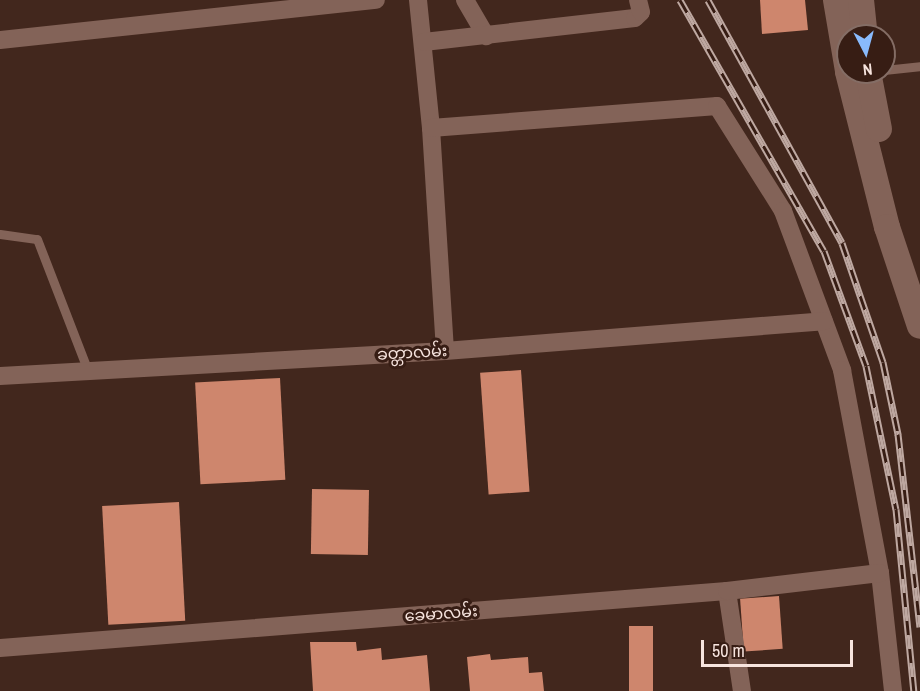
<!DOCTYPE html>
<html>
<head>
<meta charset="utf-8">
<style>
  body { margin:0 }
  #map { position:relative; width:920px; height:691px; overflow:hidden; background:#42271d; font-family:"Archivo Narrow","Noto Sans Myanmar",sans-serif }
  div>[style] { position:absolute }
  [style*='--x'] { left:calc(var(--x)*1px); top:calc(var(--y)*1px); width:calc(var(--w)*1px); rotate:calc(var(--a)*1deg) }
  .building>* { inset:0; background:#ce866d; transform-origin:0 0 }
  .service>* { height:9px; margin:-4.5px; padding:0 4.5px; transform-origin:4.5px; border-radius:4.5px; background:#836358 }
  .minor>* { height:18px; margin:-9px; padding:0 9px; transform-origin:9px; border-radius:9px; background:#836358 }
  .secondary>* { height:26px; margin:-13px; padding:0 13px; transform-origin:13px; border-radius:13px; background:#836358 }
  .rail>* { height:7px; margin-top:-3.5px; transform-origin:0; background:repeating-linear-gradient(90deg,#371d14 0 14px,#bea8a1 0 28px); box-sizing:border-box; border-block:2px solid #bea8a1 }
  span { translate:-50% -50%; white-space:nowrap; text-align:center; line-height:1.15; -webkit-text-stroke:6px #371d14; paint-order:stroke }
  .street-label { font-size:16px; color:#f7e4de }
  .north { position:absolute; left:836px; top:24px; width:60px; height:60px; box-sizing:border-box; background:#371d14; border:2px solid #846d65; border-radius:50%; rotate:174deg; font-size:16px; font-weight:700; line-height:24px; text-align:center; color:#f7e4de }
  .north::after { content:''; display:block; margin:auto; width:21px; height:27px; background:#89bafc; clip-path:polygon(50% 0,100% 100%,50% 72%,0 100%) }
  .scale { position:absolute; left:701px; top:640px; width:152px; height:27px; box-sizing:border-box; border:3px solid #f7e4de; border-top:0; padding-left:8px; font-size:18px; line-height:21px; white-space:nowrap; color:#f7e4de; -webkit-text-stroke:4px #371d14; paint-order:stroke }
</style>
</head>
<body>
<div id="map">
  <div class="building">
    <div style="clip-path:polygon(760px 0,805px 0,808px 30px,762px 34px)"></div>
    <div style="left:521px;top:370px;width:122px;height:41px;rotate:86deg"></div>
    <div style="left:280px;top:378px;width:102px;height:85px;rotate:87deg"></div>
    <div style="left:369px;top:490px;width:65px;height:57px;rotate:91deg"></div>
    <div style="left:179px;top:502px;width:119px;height:77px;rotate:87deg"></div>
    <div style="left:779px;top:596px;width:53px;height:39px;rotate:86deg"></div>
    <div style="left:629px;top:626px;width:24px;height:65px"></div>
    <div style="clip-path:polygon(310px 642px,356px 642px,357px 651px,381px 648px,382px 660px,427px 655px,430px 691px,313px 691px)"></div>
    <div style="clip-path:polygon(490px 654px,491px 660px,528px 657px,529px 673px,542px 672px,544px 691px,470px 691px,467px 657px)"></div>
  </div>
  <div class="service">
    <div style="--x:884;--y:70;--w:36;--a:-6"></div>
    <div style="--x:0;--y:234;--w:37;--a:8"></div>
    <div style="--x:37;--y:239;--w:142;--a:68.9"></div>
  </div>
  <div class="minor">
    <div style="--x:418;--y:0;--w:129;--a:84.2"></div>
    <div style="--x:431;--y:128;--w:223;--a:86.4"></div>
    <div style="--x:465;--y:0;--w:42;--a:59.7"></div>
    <div style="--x:0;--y:40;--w:378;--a:-6.1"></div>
    <div style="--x:424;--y:42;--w:212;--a:-6.5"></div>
    <div style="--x:635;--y:18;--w:8;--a:-45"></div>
    <div style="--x:641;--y:12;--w:12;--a:-104"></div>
    <div style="--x:431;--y:128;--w:287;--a:-4.4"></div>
    <div style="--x:717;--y:106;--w:124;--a:57.8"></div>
    <div style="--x:783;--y:211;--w:170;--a:69.6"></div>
    <div style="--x:842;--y:370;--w:207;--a:79.4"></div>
    <div style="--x:880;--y:573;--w:119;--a:83.7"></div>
    <div style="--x:0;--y:376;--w:446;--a:-3.2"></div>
    <div style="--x:445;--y:351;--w:380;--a:-4.5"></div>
    <div style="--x:727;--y:591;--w:101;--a:81.5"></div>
    <div style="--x:0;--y:648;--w:729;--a:-4.48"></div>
    <div style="--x:727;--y:591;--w:154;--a:-6.7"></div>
  </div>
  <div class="secondary">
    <div style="--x:836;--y:0;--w:72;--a:80.4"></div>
    <div style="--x:861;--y:0;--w:36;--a:84"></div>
    <div style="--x:848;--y:72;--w:160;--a:75.9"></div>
    <div style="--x:887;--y:227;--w:104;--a:71.6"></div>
    <div style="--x:868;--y:72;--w:58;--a:79.1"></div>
  </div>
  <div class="rail">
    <div style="--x:680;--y:0;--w:289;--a:60.2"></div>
    <div style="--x:824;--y:251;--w:122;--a:69.9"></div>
    <div style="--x:866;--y:366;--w:146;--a:78.2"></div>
    <div style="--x:896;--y:509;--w:183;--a:84.4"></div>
    <div style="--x:708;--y:0;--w:277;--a:61.1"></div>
    <div style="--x:842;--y:243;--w:126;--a:71"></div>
    <div style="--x:883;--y:362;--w:74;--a:78.2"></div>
    <div style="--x:898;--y:434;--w:194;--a:83.5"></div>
  </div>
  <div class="street-label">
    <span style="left:412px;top:352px;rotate:-3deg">ခတ္တာလမ်း</span>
    <span style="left:441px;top:613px;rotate:-4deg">ခေမာလမ်း</span>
  </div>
  <div class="north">N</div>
  <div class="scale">50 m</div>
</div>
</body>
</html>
